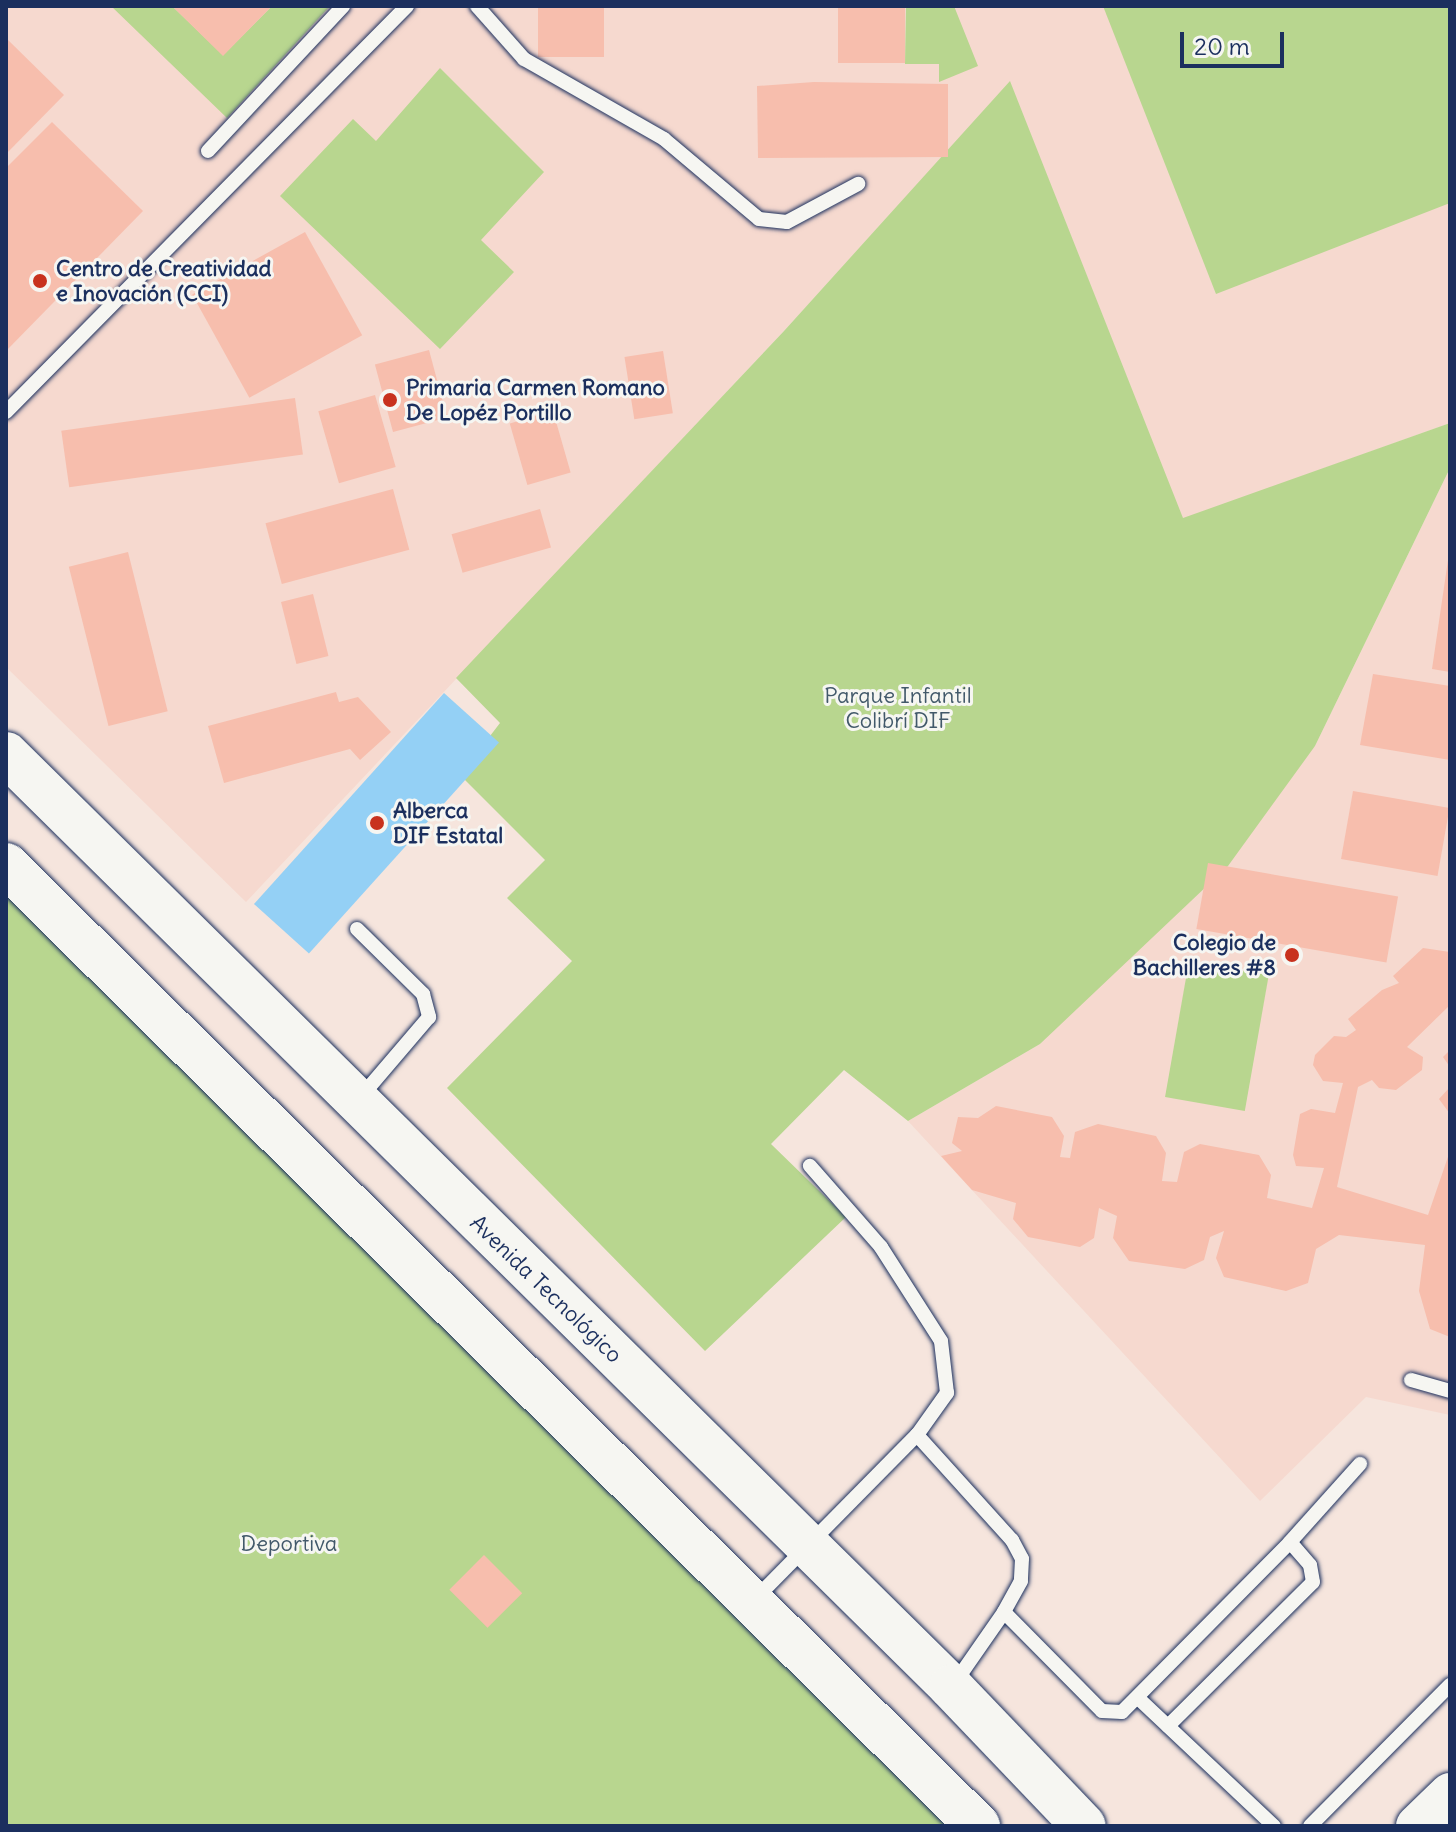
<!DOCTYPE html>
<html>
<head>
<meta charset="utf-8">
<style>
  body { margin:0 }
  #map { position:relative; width:1456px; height:1832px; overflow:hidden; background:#f6e5dd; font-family:Delius,sans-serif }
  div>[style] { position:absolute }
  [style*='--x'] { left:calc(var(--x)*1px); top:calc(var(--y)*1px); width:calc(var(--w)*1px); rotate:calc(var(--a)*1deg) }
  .built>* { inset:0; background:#f6d9cf }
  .green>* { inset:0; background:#b8d68f; transform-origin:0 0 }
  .water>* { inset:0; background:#94d0f5; transform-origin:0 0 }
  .building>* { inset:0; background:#f7bead; transform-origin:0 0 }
  .roads { filter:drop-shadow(0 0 2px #1b2f5e) drop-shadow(0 0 2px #1b2f5e) }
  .service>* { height:14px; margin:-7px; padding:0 7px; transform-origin:7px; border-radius:7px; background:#f6f6f2 }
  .secondary>* { height:42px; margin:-21px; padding:0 21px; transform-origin:21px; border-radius:21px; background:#f6f6f2 }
  .primary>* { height:44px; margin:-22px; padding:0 22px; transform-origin:22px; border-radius:22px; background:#f6f6f2 }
  .dots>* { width:22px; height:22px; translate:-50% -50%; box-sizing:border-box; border:4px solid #f6f6f2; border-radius:50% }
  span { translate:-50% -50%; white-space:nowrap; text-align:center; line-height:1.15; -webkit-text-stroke:6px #f6f6f2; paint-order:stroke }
  .poi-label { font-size:22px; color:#1b2f5e; font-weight:700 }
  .left { translate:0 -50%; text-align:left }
  .right { translate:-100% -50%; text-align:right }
  .park-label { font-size:22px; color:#42596a }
  .street-label { font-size:22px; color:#1b2f5e }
  .frame { position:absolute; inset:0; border:8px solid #1b2f5e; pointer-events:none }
  .scale { position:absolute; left:1180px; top:32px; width:104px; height:36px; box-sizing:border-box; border:4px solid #1b2f5e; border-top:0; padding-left:10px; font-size:24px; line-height:28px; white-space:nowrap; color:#1b2f5e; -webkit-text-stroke:6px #f6f6f2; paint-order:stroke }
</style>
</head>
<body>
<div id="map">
  <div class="built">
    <div style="clip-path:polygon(6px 6px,1450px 6px,1450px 423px,1183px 519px,1010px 82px,784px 331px,246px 902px,6px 667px)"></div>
    <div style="clip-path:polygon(1450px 468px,1450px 1415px,1366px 1397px,1260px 1501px,908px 1121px,1040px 1044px,1315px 746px)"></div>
  </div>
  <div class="green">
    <div style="clip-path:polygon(111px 6px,172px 6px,223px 55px,272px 6px,330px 6px,227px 118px)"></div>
    <div style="clip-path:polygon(906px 6px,954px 6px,978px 66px,939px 82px,939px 64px,905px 64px)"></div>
    <div style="clip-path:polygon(1103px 6px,1450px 6px,1450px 203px,1216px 294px)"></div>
    <div style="clip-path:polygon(440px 68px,544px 172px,481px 240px,514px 272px,440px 349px,280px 196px,353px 119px,376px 141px)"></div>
    <div style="clip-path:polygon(1010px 81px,1183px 518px,1450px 423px,1450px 468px,1315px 746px,1228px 866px,1040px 1044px,908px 1121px,844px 1070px,771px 1144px,846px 1217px,705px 1351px,447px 1088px,572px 961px,507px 898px,545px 860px,460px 775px,500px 723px,456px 678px,784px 331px)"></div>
    <div style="clip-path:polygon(6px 867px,976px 1826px,6px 1826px)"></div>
    <div style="left:1189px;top:961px;width:81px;height:138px;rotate:10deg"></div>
  </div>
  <div class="water">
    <div style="left:444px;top:693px;width:74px;height:284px;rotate:42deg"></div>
  </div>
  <div class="building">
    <div style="clip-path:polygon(172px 6px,272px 6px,223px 56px)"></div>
    <div style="left:538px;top:6px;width:66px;height:51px"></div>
    <div style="left:838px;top:6px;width:67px;height:57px"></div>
    <div style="clip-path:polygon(6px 38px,64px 95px,6px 154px)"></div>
    <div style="clip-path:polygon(814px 82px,948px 84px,948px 157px,758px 158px,757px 86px)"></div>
    <div style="clip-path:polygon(52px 122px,143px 211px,6px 351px,6px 168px)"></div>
    <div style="left:305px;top:232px;width:118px;height:129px;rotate:61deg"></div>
    <div style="left:429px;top:350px;width:70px;height:56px;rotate:75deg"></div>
    <div style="left:663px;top:351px;width:63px;height:39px;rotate:81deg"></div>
    <div style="left:375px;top:395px;width:75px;height:59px;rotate:74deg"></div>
    <div style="left:295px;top:398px;width:57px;height:236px;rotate:82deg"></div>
    <div style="left:553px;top:411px;width:64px;height:45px;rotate:74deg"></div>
    <div style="left:393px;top:489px;width:63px;height:132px;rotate:75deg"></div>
    <div style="left:540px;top:509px;width:40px;height:92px;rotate:74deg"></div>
    <div style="left:128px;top:552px;width:164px;height:61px;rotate:76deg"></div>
    <div style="clip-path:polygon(1448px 560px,1450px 560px,1450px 672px,1432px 669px)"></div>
    <div style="left:313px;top:594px;width:64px;height:33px;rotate:76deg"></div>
    <div style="clip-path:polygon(1373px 674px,1450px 686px,1450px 760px,1360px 745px)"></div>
    <div style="clip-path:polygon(336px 692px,339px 702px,358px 697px,391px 732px,360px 760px,350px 749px,224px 783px,208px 726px)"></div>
    <div style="left:1353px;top:791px;width:98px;height:69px;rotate:10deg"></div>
    <div style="left:1208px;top:863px;width:193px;height:67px;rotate:10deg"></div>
    <div style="clip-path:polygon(1423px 948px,1450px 952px,1450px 1005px,1407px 1047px,1423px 1057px,1422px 1070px,1396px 1090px,1379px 1088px,1372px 1080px,1358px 1087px,1337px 1187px,1428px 1215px,1450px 1151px,1450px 1337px,1430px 1329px,1419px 1291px,1425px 1245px,1339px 1235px,1316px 1249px,1308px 1283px,1286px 1291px,1224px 1277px,1216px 1258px,1224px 1231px,1210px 1237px,1204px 1260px,1185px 1269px,1129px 1261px,1113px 1238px,1117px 1216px,1099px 1208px,1094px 1238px,1080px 1247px,1028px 1237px,1013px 1219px,1016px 1203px,972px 1190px,941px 1156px,962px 1151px,952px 1143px,958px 1117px,978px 1118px,996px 1106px,1052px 1117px,1064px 1136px,1060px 1157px,1070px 1158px,1075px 1132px,1098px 1124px,1156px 1136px,1166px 1153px,1162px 1181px,1177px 1182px,1184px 1152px,1200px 1144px,1259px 1155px,1271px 1175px,1267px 1198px,1312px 1208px,1324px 1168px,1296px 1166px,1293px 1155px,1300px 1114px,1311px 1109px,1335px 1113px,1343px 1083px,1323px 1081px,1313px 1065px,1315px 1055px,1334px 1036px,1346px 1037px,1356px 1030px,1348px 1019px,1382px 990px,1399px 983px,1393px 976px)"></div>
    <div style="clip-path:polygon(1450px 1050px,1450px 1067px,1443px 1057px)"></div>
    <div style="clip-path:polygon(1450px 1087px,1450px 1114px,1439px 1099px)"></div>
    <div style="left:484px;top:1555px;width:54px;height:49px;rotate:45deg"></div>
  </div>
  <div class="roads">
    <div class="service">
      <div style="--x:477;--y:6;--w:71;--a:48.4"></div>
      <div style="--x:524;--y:59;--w:161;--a:29.7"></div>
      <div style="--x:664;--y:139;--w:124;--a:40.1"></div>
      <div style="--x:759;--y:219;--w:28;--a:6"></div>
      <div style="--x:787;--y:222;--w:81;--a:-28.2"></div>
      <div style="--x:208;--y:151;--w:198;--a:-47"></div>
      <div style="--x:6;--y:412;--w:571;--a:-45.35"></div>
      <div style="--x:357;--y:929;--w:93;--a:44.6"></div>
      <div style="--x:423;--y:994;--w:24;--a:75"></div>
      <div style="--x:429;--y:1017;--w:108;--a:130.5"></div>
      <div style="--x:1411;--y:1380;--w:41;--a:15.8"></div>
      <div style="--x:917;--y:1435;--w:142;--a:47.9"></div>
      <div style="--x:1012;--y:1540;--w:21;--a:62"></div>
      <div style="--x:1022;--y:1559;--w:22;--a:93"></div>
      <div style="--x:1021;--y:1581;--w:35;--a:119"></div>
      <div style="--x:1004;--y:1612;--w:88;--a:124.8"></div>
      <div style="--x:755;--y:1599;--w:231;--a:-45.4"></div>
      <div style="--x:917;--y:1435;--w:52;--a:-54.5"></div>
      <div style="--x:947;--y:1393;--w:52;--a:-96.6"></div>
      <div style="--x:941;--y:1341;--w:112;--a:-122.6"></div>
      <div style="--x:881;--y:1247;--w:108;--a:-131.2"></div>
      <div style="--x:1004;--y:1612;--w:139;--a:45.3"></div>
      <div style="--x:1102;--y:1711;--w:20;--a:3"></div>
      <div style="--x:1122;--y:1712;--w:239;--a:-45.3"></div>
      <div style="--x:1290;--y:1542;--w:105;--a:-48.1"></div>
      <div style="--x:1138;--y:1698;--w:187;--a:43.3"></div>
      <div style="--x:1168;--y:1726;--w:204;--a:-44.8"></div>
      <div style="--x:1313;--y:1582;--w:17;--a:-100"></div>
      <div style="--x:1310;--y:1565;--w:30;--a:-131"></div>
      <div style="--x:1310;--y:1826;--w:199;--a:-45.2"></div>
    </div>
    <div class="secondary">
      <div style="--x:1417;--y:1826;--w:46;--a:-44.1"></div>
    </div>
    <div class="primary">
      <div style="--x:6;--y:754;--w:1328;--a:44.63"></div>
      <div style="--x:951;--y:1687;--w:192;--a:46.3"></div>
      <div style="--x:6;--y:865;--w:1367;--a:44.67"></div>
    </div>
  </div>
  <div class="dots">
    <div style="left:40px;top:281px;background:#c8321e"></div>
    <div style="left:390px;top:400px;background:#c8321e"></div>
    <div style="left:377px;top:823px;background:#c8321e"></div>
    <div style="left:1292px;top:955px;background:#c8321e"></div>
  </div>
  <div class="poi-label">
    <span class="left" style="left:56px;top:281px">Centro de Creatividad<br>e Inovación (CCI)</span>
    <span class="left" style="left:406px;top:400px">Primaria Carmen Romano<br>De Lopéz Portillo</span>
    <span class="left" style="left:393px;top:823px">Alberca<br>DIF Estatal</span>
    <span class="right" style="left:1276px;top:955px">Colegio de<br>Bachilleres #8</span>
  </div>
  <div class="park-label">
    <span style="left:898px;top:708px">Parque Infantil<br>Colibrí DIF</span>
    <span style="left:289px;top:1544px">Deportiva</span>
  </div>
  <div class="street-label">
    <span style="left:546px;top:1289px;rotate:44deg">Avenida Tecnológico</span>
  </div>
  <div class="frame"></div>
  <div class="scale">20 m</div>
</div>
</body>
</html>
